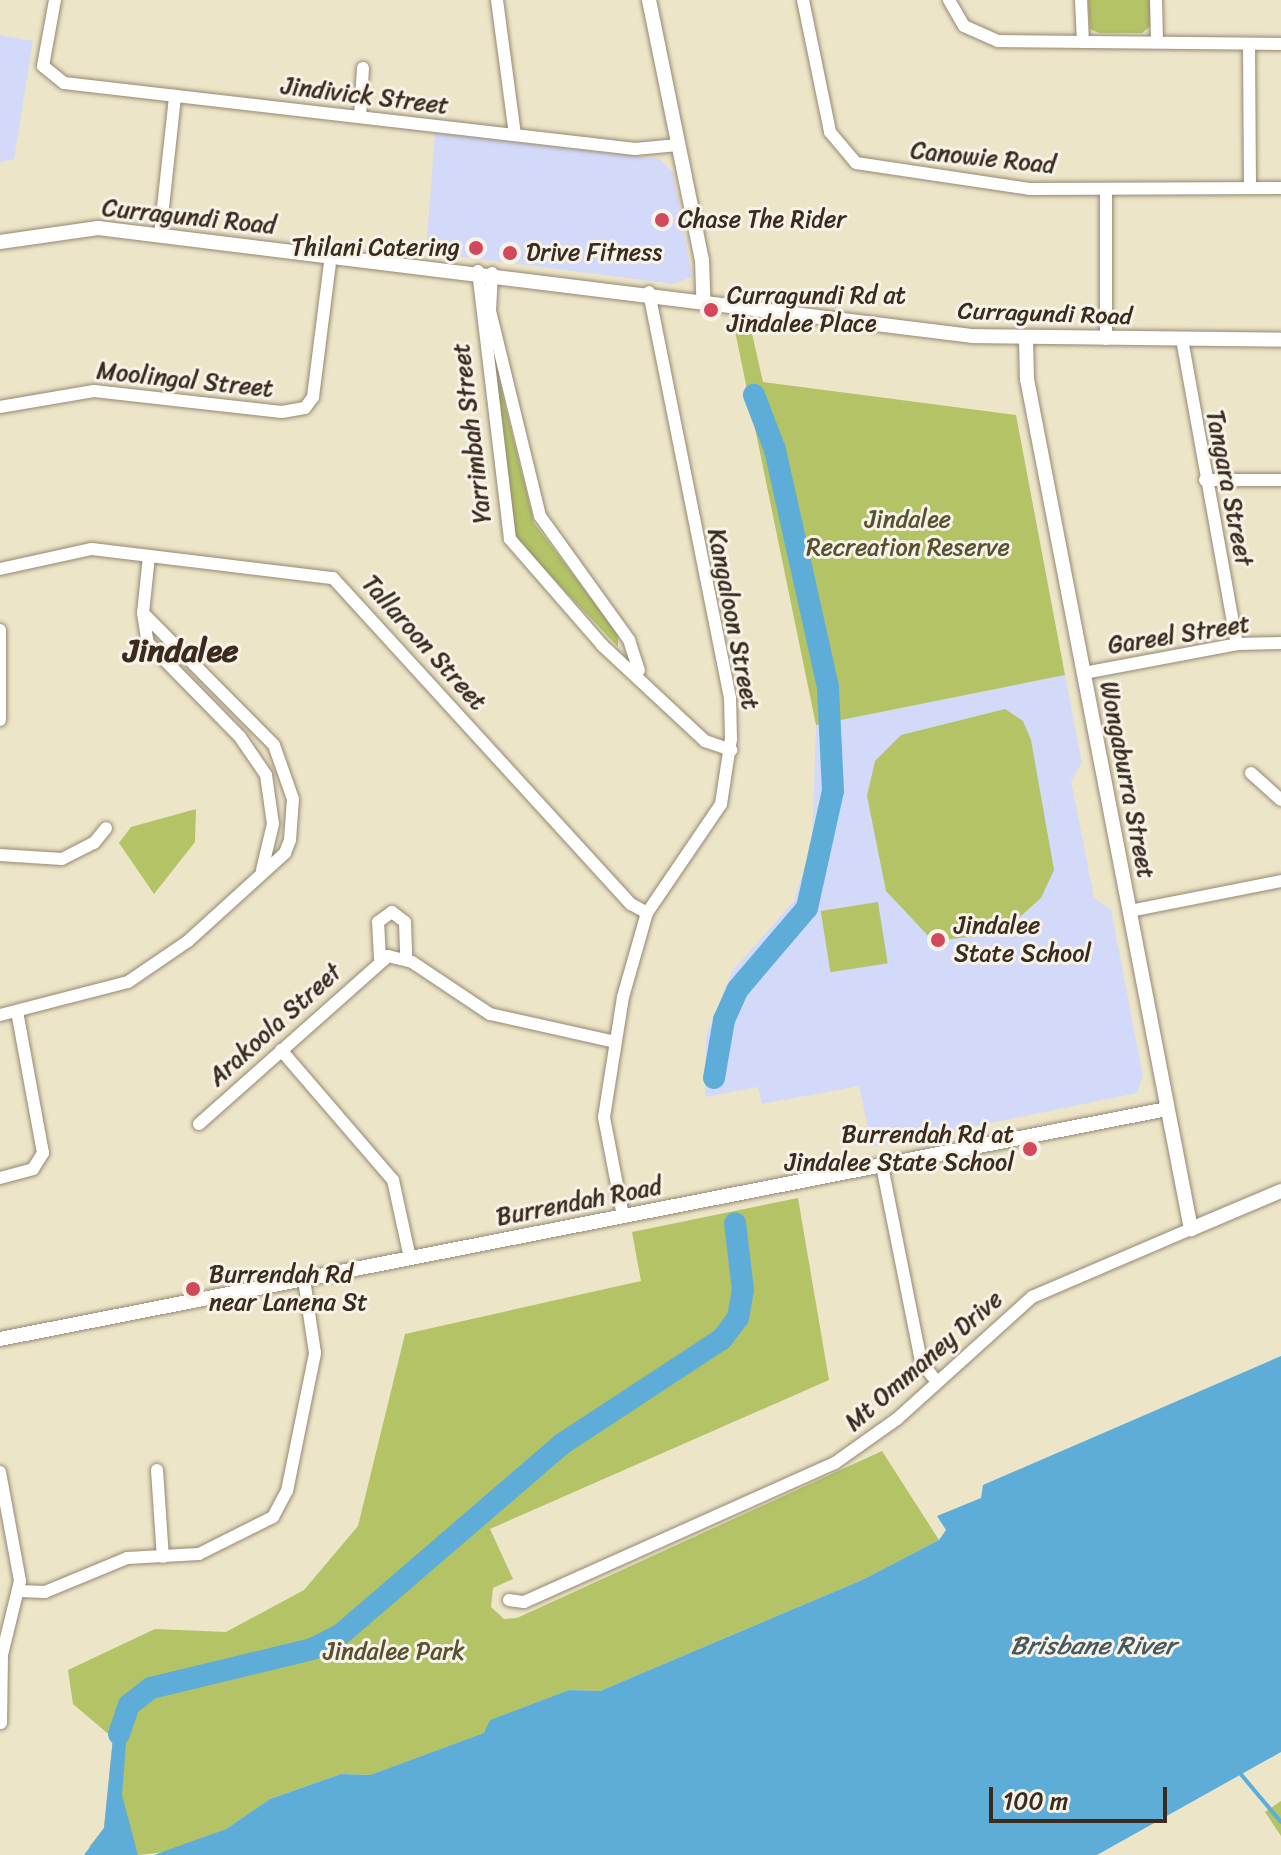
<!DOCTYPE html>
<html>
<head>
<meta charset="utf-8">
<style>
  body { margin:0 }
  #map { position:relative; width:1281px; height:1855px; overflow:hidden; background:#ede5c8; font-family:Sriracha,sans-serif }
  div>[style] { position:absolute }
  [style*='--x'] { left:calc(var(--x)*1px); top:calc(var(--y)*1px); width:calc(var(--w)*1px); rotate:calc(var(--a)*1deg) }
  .built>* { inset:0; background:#d3d9f9 }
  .green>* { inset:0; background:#b3c366; transform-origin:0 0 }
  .water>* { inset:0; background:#5dadd8 }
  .stream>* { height:4px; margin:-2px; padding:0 2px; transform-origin:2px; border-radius:2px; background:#5dadd8 }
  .river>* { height:22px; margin:-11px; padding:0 11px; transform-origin:11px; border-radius:11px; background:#5dadd8 }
  .roads { filter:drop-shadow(0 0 2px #948873) drop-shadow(0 0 2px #948873) }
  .minor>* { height:12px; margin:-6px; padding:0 6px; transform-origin:6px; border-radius:6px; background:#fff }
  .tertiary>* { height:14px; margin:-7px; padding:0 7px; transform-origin:7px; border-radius:7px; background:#fff }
  .dots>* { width:22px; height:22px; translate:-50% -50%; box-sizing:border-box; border:4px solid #f7f3e8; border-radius:50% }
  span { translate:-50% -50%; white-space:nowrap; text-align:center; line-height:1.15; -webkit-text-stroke:6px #f7f3e8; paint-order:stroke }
  .street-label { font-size:24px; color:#3b2a1e }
  .poi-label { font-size:24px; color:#3b2a1e }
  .left { translate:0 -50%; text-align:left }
  .right { translate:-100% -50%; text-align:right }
  .park-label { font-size:24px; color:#595030 }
  .water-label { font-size:26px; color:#47585f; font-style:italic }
  .district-label { font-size:32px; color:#3b2a1e; font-weight:700 }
  .scale { position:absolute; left:989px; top:1787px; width:178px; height:36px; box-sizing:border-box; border:4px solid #3b2a1e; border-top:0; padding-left:10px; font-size:24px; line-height:28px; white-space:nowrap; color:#3b2a1e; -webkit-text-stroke:6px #f7f3e8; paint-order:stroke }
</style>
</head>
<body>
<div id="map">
  <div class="built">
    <div style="clip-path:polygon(0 35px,33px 41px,14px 159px,0 162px)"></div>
    <div style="clip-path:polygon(435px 133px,660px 159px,673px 173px,692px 277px,673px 284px,426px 252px)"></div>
    <div style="clip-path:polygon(1065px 675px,1082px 763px,1071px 781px,1094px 898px,1111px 910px,1143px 1076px,1137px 1093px,872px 1147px,859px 1086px,762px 1104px,758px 1087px,705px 1097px,706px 1036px,733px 970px,794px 901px,812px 844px,816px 725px)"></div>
  </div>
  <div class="green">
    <div style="clip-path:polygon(1088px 0,1152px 0,1151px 26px,1142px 33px,1099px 33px,1090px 29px)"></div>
    <div style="clip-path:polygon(734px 326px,751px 329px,763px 382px,1016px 415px,1065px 675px,816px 725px)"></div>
    <div style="clip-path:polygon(492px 352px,534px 523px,618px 634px,618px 647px,512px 535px)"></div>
    <div style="clip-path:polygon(1005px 709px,1023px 721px,1031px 740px,1054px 870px,1041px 898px,1014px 922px,987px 935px,933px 941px,886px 891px,867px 796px,875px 761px,901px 735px)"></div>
    <div style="clip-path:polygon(196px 809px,195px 842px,154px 894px,119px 843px,131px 827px)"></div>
    <div style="left:878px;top:902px;width:62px;height:58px;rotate:81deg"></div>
    <div style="clip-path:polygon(798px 1198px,829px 1380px,490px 1529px,513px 1579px,493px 1588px,491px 1607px,504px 1619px,517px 1618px,882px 1451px,939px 1540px,862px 1580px,600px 1691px,569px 1690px,491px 1720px,485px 1733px,370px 1775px,341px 1774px,270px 1799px,226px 1829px,166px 1852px,138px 1855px,131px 1833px,89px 1847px,104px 1828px,113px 1738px,73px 1704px,68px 1670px,155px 1629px,226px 1632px,304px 1590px,358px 1526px,405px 1334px,641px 1281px,632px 1232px)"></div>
    <div style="clip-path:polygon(1281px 1801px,1281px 1836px,1265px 1812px)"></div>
  </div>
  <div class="water">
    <div style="clip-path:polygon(1281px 1356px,1281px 1752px,1097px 1855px,154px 1855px,226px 1829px,270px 1799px,341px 1774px,370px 1775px,484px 1733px,490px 1720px,569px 1690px,600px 1691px,862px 1580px,939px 1540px,946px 1530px,937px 1516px,981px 1498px,983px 1485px)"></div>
    <div style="clip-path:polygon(129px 1705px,122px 1795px,138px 1855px,84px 1855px,104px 1828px,113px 1738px)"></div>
  </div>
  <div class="stream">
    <div style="--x:1239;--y:1772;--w:65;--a:50"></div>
  </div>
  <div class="river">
    <div style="--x:714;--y:1078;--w:59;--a:-80.2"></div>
    <div style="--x:724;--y:1020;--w:34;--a:-66"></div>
    <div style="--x:738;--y:989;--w:106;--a:-49.6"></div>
    <div style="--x:807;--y:908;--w:120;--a:-77.5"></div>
    <div style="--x:833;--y:791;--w:104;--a:-92.8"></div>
    <div style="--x:828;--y:687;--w:243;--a:-102.6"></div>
    <div style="--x:775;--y:450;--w:59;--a:-110.9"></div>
    <div style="--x:119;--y:1734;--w:31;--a:-71"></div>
    <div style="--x:129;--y:1705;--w:28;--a:-38"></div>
    <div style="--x:151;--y:1688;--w:166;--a:-13.6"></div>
    <div style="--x:312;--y:1649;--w:31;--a:-27"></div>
    <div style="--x:340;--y:1635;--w:293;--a:-40.7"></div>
    <div style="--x:562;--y:1444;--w:191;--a:-33.3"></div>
    <div style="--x:722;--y:1339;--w:26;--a:-53"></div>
    <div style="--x:738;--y:1318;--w:28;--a:-80"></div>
    <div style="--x:743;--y:1290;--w:67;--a:-96.8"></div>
  </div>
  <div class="roads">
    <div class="minor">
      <div style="--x:55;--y:0;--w:67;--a:100.3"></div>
      <div style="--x:43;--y:66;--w:27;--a:39"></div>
      <div style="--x:64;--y:83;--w:575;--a:6.59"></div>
      <div style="--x:635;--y:149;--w:43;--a:-5.3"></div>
      <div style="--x:497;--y:0;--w:136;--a:82.4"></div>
      <div style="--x:803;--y:0;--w:135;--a:78.4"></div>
      <div style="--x:830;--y:132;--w:40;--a:50"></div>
      <div style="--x:856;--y:163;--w:175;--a:8.5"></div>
      <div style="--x:1029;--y:189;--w:252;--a:-0.2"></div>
      <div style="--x:949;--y:0;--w:30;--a:60"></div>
      <div style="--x:964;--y:26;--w:37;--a:24"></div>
      <div style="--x:998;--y:41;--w:283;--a:0.6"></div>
      <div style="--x:1081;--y:0;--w:42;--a:87.3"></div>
      <div style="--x:1156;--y:0;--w:41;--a:88.6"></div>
      <div style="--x:1249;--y:44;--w:144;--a:89.6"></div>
      <div style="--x:360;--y:117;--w:49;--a:-86.5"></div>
      <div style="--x:160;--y:235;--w:140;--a:-83.8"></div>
      <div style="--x:478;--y:271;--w:270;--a:83.2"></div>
      <div style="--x:510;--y:539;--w:140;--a:49"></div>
      <div style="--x:602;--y:645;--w:141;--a:43"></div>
      <div style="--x:705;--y:741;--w:28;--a:19"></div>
      <div style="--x:492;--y:273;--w:38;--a:93"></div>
      <div style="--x:490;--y:311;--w:211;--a:76.3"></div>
      <div style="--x:540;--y:516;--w:153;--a:54.3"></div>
      <div style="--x:629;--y:640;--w:32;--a:72"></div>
      <div style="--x:1106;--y:339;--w:149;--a:-90"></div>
      <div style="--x:1182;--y:339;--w:310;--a:79.8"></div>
      <div style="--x:0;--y:407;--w:95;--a:-9.7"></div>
      <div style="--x:94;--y:391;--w:189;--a:6.4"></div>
      <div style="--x:282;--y:412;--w:23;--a:-10"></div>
      <div style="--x:305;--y:408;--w:14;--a:-54"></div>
      <div style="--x:313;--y:397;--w:143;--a:-82.8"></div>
      <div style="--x:1205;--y:480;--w:76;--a:0"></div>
      <div style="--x:149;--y:556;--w:57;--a:96"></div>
      <div style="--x:143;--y:613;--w:30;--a:81"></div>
      <div style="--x:148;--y:643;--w:132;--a:45.6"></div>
      <div style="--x:240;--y:737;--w:46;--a:55.6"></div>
      <div style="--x:266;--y:775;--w:49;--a:81.9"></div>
      <div style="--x:273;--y:824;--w:47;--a:103.4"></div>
      <div style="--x:0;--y:569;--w:94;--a:-12.3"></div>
      <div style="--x:92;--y:549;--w:243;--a:6.9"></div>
      <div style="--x:333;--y:578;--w:442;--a:47.6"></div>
      <div style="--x:631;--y:904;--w:18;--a:29"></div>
      <div style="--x:0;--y:630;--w:90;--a:90"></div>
      <div style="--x:1084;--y:673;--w:156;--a:-10.7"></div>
      <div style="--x:1237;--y:644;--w:44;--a:-1.3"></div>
      <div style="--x:1251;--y:773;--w:40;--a:42"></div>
      <div style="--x:0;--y:855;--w:62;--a:3.7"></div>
      <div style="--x:62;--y:859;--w:36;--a:-27"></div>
      <div style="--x:94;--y:843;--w:19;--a:-51"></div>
      <div style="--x:1130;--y:911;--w:154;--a:-11.2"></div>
      <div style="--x:380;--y:959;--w:37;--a:-93"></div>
      <div style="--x:378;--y:922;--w:17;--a:-36"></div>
      <div style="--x:392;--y:912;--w:16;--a:38"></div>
      <div style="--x:405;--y:922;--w:37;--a:88"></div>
      <div style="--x:0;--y:1015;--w:132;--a:-14.5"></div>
      <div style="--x:128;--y:982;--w:73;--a:-34.3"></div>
      <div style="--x:188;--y:941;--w:131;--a:-42.2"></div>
      <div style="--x:285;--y:853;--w:14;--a:-69"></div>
      <div style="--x:290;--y:840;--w:41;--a:-85.8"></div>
      <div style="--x:293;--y:799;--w:57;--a:-109.4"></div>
      <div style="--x:274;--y:745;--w:186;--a:-134.8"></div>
      <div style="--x:281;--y:1050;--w:172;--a:49.3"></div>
      <div style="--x:393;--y:1180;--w:80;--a:77.7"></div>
      <div style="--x:199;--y:1124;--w:253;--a:-41.6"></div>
      <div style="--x:388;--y:956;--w:25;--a:14"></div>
      <div style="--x:412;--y:962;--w:94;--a:33.7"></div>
      <div style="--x:490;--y:1014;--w:128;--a:12.6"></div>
      <div style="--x:882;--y:1166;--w:200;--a:78.7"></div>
      <div style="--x:921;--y:1362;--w:26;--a:51"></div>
      <div style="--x:0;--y:1178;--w:34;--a:-15"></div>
      <div style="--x:33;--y:1169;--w:19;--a:-58"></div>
      <div style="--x:43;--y:1153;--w:143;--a:-100.4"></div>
      <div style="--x:623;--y:1216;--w:101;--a:-100.9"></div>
      <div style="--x:604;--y:1117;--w:121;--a:-81"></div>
      <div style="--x:623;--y:997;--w:87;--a:-74.1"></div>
      <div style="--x:647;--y:913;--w:132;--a:-55.8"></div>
      <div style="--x:721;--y:804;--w:66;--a:-81.3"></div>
      <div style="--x:731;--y:739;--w:41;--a:-91.4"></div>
      <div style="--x:730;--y:698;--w:414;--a:-101.3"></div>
      <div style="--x:157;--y:1470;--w:87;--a:86.1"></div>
      <div style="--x:0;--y:1472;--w:111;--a:79.6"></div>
      <div style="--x:20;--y:1581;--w:76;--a:103.7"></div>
      <div style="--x:2;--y:1655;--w:68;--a:90.8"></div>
      <div style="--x:19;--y:1591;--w:26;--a:2"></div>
      <div style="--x:45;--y:1592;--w:89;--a:-22.5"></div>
      <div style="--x:127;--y:1558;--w:72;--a:-3.2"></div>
      <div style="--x:199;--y:1554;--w:83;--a:-26.6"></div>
      <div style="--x:273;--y:1517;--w:30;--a:-62"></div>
      <div style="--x:287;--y:1491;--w:141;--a:-78.5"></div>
      <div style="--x:315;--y:1353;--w:75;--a:-98.5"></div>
      <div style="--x:509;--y:1600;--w:15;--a:8"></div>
      <div style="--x:524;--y:1602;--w:341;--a:-24.1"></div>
      <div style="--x:835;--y:1463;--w:76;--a:-35.4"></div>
      <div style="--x:897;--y:1419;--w:182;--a:-42.1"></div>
      <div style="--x:1032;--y:1297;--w:173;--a:-23.2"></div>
    </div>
    <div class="tertiary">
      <div style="--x:649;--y:0;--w:265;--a:78.5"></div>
      <div style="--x:702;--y:260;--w:38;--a:88"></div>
      <div style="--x:0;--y:242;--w:99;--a:-8.1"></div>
      <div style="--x:98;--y:228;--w:882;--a:7.04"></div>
      <div style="--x:973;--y:336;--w:308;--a:0.7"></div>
      <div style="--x:1026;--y:339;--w:40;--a:88.6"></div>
      <div style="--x:1027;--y:379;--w:866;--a:79.08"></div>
      <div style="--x:1191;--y:1229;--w:98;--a:-22.9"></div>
      <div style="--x:0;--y:1339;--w:1189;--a:-11.15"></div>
    </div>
  </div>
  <div class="dots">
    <div style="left:662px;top:220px;background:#d1495b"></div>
    <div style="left:476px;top:248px;background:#d1495b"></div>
    <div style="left:510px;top:253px;background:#d1495b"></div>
    <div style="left:711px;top:310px;background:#d1495b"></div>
    <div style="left:938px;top:940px;background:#d1495b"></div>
    <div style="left:1030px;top:1149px;background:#d1495b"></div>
    <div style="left:193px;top:1289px;background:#d1495b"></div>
  </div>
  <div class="street-label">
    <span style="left:365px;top:96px;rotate:7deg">Jindivick Street</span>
    <span style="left:983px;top:158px;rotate:6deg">Canowie Road</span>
    <span style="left:189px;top:217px;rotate:6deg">Curragundi Road</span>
    <span style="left:1045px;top:314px;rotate:2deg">Curragundi Road</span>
    <span style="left:185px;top:380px;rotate:6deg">Moolingal Street</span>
    <span style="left:472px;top:433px;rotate:-97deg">Yarrimbah Street</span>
    <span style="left:1229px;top:488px;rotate:79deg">Tangara Street</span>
    <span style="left:733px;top:619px;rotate:79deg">Kangaloon Street</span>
    <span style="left:1179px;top:635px;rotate:-9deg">Gareel Street</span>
    <span style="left:424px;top:643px;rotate:48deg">Tallaroon Street</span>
    <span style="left:1127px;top:780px;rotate:79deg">Wongaburra Street</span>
    <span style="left:275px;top:1025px;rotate:-42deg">Arakoola Street</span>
    <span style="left:579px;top:1202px;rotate:-11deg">Burrendah Road</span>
    <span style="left:924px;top:1361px;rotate:-41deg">Mt Ommaney Drive</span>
  </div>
  <div class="poi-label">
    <span class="left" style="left:678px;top:220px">Chase The Rider</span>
    <span class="right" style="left:460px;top:248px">Thilani Catering</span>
    <span class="left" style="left:526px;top:253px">Drive Fitness</span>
    <span class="left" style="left:727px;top:310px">Curragundi Rd at<br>Jindalee Place</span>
    <span class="left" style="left:954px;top:940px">Jindalee<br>State School</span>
    <span class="right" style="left:1014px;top:1149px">Burrendah Rd at<br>Jindalee State School</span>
    <span class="left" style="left:209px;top:1289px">Burrendah Rd<br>near Lanena St</span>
  </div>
  <div class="park-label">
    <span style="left:908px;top:534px">Jindalee<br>Recreation Reserve</span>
    <span style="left:394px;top:1652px">Jindalee Park</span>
  </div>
  <div class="water-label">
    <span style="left:1093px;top:1646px">Brisbane River</span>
  </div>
  <div class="district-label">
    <span style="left:181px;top:651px">Jindalee</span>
  </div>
  <div class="scale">100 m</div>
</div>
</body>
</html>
